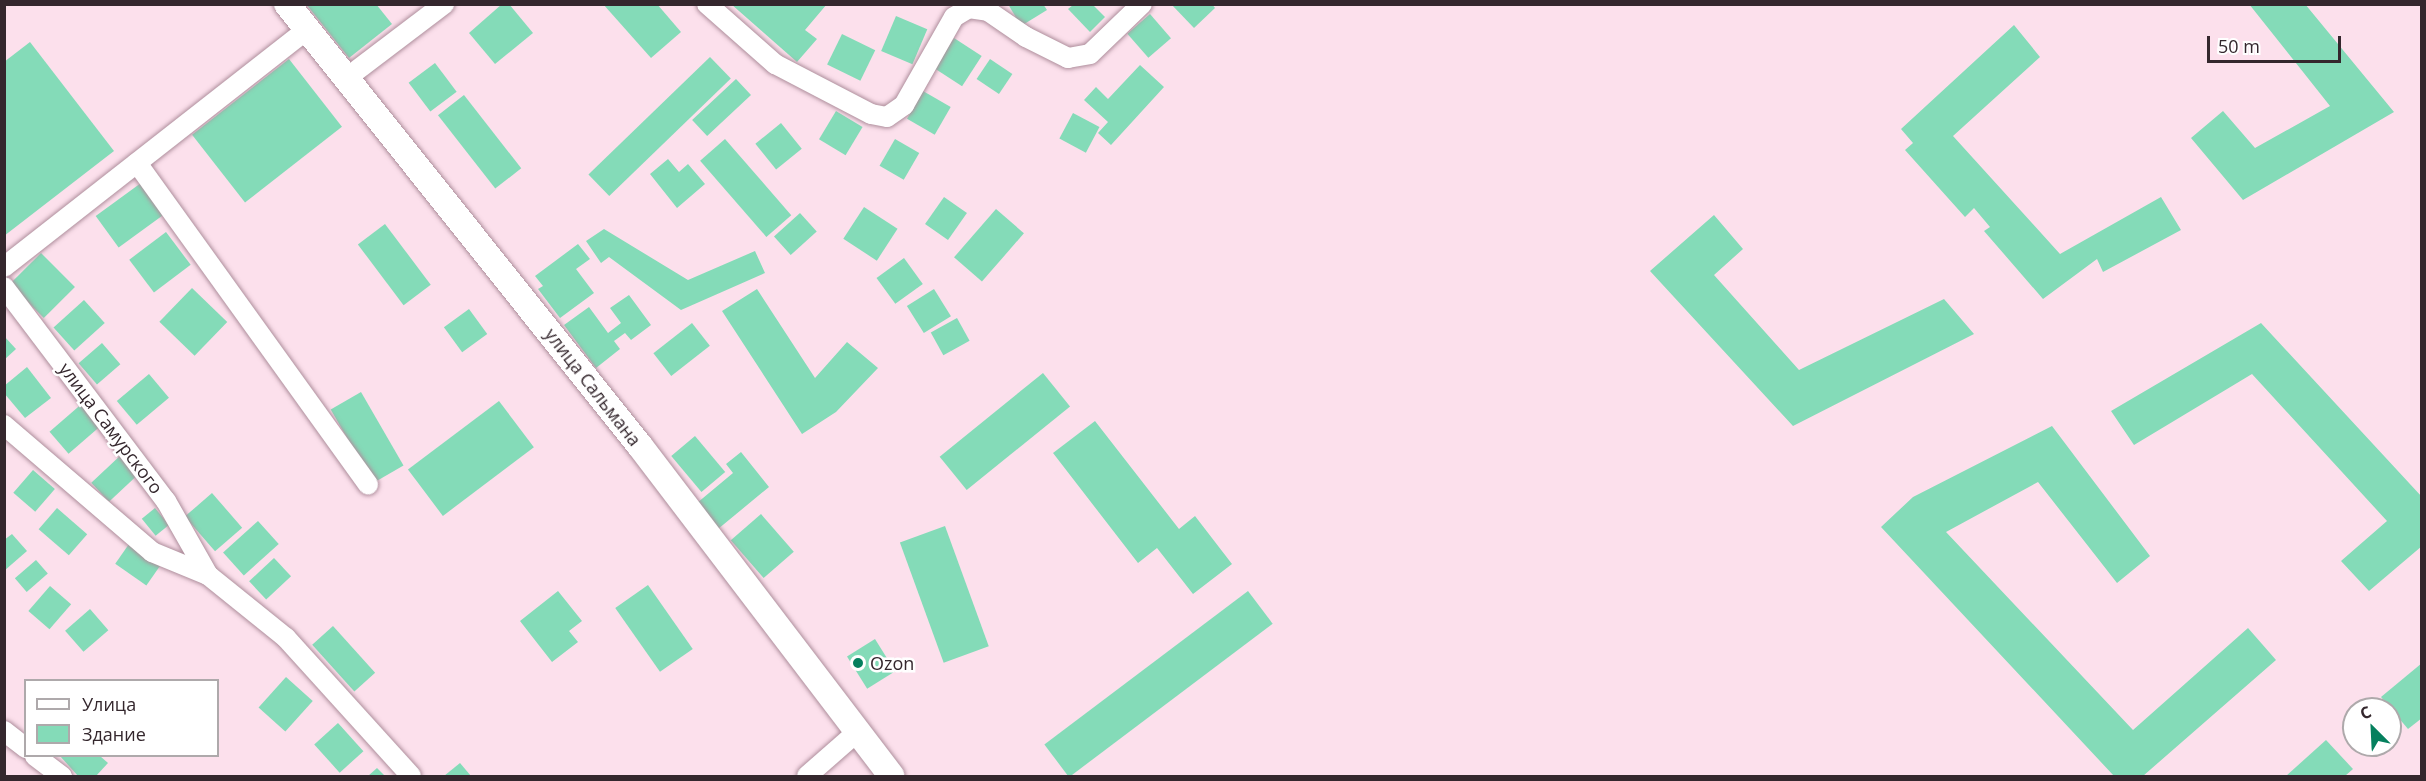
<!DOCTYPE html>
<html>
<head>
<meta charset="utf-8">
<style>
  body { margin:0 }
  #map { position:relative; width:2426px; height:781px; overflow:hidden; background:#fce0ec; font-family:"Open Sans",sans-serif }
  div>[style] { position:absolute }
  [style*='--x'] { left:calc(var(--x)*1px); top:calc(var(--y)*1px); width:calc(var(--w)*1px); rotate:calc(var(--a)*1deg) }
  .building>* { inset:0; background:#84dbb8; transform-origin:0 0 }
  .roads { filter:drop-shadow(0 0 2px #ae8e9c) drop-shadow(0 0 2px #ae8e9c) }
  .minor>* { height:20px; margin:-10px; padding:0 10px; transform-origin:10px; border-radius:10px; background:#fff }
  .major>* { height:26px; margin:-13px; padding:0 13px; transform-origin:13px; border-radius:13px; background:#fff }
  .dots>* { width:16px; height:16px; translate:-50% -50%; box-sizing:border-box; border:3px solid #fff; border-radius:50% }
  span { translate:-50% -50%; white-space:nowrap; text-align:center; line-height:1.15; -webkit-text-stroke:5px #fff; paint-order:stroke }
  .street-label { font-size:18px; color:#34272d }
  .poi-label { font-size:18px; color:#34272d }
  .left { translate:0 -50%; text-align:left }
  .frame { position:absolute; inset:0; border:6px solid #34272d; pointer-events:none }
  .legend { position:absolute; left:24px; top:679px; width:195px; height:78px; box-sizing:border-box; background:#fff; border:2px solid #aea9ab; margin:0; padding:8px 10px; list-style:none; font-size:18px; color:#34272d }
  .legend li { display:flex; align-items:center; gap:12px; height:30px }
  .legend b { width:30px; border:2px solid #aea9ab }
  .north { position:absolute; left:2342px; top:697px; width:60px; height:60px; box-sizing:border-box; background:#fff; border:2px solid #aea9ab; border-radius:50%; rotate:336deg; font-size:16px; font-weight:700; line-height:24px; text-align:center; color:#34272d }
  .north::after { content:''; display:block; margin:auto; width:21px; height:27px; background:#05805e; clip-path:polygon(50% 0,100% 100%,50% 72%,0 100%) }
  .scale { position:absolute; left:2207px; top:36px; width:134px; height:27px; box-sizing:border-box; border:3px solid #34272d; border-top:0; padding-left:8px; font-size:18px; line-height:21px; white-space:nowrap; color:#34272d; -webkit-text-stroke:4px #fff; paint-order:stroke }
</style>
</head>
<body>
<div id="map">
  <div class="building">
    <div style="clip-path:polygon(306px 4px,376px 4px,392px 24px,349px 58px)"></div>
    <div style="clip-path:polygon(502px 4px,509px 4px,533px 33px,495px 64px,469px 33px)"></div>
    <div style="clip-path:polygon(603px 4px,657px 4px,681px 32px,651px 58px)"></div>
    <div style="clip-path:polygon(731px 4px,827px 4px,805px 30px,817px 39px,797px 62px)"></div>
    <div style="clip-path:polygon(1008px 4px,1043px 4px,1047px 10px,1021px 26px)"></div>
    <div style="clip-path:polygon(1171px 4px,1212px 4px,1215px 8px,1194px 28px)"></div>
    <div style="clip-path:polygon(2249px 4px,2305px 4px,2394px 112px,2243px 200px,2191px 138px,2223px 111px,2255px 148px,2330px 106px)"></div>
    <div style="clip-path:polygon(1073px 5px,1093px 5px,1105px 17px,1090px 32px,1068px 9px)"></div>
    <div style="left:1150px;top:14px;width:32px;height:30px;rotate:49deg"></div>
    <div style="left:896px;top:16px;width:34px;height:38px;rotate:23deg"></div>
    <div style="clip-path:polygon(2014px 25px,2040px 57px,1953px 136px,2060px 254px,2161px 197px,2181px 230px,2103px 272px,2097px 259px,2043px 299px,1984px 231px,1990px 227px,1974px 208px,1965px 217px,1905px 150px,1913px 143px,1901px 129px)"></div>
    <div style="left:842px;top:34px;width:37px;height:34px;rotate:26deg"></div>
    <div style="left:954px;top:38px;width:33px;height:36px;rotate:33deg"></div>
    <div style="clip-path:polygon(30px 42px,114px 151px,4px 236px,4px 62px)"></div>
    <div style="left:710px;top:57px;width:30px;height:169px;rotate:46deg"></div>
    <div style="left:289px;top:59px;width:86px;height:123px;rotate:52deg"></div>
    <div style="left:990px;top:59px;width:27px;height:24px;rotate:34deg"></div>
    <div style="left:435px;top:63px;width:36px;height:33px;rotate:53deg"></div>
    <div style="clip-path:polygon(1140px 65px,1164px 87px,1111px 145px,1098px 133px,1108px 122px,1084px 100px,1096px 87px,1108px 99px)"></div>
    <div style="left:736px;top:79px;width:22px;height:60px;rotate:47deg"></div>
    <div style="left:923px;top:91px;width:32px;height:32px;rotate:30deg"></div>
    <div style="left:464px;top:95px;width:93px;height:33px;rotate:52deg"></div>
    <div style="left:836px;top:111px;width:31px;height:33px;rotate:31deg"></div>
    <div style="left:1073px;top:113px;width:30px;height:29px;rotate:28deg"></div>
    <div style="left:781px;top:123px;width:33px;height:33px;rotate:51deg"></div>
    <div style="left:725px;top:139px;width:101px;height:33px;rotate:49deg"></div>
    <div style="left:895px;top:139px;width:28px;height:31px;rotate:30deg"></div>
    <div style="clip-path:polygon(668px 159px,679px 172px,688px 164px,705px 184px,677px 208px,650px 174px)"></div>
    <div style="left:141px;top:183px;width:39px;height:56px;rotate:54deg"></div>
    <div style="left:944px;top:197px;width:28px;height:33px;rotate:35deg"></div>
    <div style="left:864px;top:207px;width:40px;height:38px;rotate:33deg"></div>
    <div style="left:996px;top:209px;width:37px;height:64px;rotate:41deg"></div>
    <div style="left:800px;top:213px;width:25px;height:35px;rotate:48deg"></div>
    <div style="clip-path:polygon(1714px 215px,1743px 249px,1714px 275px,1799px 370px,1944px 299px,1974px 334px,1793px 426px,1650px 271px)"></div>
    <div style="left:385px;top:224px;width:76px;height:34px;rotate:53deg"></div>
    <div style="clip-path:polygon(604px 229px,688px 280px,755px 251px,765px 273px,681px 310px,609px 257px,601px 263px,586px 241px)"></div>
    <div style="left:166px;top:232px;width:41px;height:46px;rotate:53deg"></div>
    <div style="clip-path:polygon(578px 244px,590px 259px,576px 269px,594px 293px,560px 318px,538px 289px,543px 286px,535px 276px)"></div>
    <div style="left:41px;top:253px;width:48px;height:44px;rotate:45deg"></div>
    <div style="left:904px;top:258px;width:32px;height:34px;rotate:54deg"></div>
    <div style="left:192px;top:288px;width:49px;height:47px;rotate:44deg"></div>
    <div style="clip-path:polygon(757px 289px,815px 378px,847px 342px,878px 368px,836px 412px,802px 434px,722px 311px)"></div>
    <div style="left:934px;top:289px;width:32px;height:32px;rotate:58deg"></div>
    <div style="clip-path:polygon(629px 295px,651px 325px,631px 340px,625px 333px,614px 341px,620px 349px,596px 368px,564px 325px,589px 307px,608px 333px,621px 323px,610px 308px)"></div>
    <div style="left:84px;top:300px;width:31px;height:41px;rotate:48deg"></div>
    <div style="left:469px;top:309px;width:31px;height:31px;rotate:54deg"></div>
    <div style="left:957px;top:318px;width:26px;height:30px;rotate:61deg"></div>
    <div style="left:692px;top:323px;width:29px;height:49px;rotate:52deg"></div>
    <div style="clip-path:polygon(2261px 323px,2422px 497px,2422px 546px,2369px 591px,2341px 561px,2387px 521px,2252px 374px,2134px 445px,2111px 411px)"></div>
    <div style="clip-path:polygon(4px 336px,16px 349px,4px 360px)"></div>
    <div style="left:102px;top:343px;width:28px;height:31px;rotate:49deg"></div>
    <div style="clip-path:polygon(27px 367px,51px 398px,25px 418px,4px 393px,4px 386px)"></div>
    <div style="left:1043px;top:373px;width:43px;height:133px;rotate:51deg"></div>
    <div style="left:149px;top:374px;width:31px;height:42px;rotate:50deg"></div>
    <div style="left:361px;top:392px;width:85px;height:35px;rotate:60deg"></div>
    <div style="left:85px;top:401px;width:29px;height:47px;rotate:49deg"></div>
    <div style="left:499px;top:401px;width:58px;height:114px;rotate:53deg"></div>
    <div style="clip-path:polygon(1095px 421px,1179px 529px,1195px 516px,1232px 564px,1193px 594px,1157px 548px,1138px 563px,1053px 453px)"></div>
    <div style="clip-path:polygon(2052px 426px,2150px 556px,2117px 583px,2038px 482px,1946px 532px,2133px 730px,2248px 628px,2276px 660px,2143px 776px,2114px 776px,1881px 527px,1913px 497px)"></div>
    <div style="left:695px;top:436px;width:47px;height:31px;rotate:50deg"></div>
    <div style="clip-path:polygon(741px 452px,769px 487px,718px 529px,697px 503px,733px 473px,726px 464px)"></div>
    <div style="left:122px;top:454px;width:26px;height:42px;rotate:47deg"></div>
    <div style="left:33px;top:470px;width:29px;height:30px;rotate:41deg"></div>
    <div style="left:212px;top:493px;width:46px;height:36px;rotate:49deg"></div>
    <div style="left:57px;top:508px;width:40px;height:28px;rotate:41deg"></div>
    <div style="left:155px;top:508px;width:22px;height:17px;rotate:51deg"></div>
    <div style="left:761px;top:514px;width:50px;height:40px;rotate:49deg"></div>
    <div style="left:258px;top:521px;width:31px;height:47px;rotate:48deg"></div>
    <div style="left:945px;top:526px;width:128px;height:48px;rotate:70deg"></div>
    <div style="clip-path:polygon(12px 534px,27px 551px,4px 571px,4px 540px)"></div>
    <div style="left:129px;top:544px;width:38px;height:24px;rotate:35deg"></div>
    <div style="left:274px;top:558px;width:25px;height:34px;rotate:47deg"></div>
    <div style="left:36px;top:560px;width:18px;height:28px;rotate:49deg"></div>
    <div style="left:648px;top:585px;width:78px;height:40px;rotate:55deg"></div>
    <div style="left:50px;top:586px;width:28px;height:33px;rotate:41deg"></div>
    <div style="clip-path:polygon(558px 591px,582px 621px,569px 631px,578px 642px,552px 662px,520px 621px)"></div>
    <div style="left:1248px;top:591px;width:41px;height:255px;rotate:53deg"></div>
    <div style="left:90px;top:609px;width:28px;height:33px;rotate:49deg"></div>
    <div style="left:333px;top:626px;width:63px;height:28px;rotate:48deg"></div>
    <div style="left:875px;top:639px;width:38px;height:33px;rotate:58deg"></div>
    <div style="clip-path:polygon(2422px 663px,2422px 718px,2408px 729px,2381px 697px)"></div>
    <div style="left:286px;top:677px;width:36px;height:41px;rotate:42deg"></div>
    <div style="left:338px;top:723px;width:38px;height:32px;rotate:48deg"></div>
    <div style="clip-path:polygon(2326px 740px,2353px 769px,2345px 776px,2286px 776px)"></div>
    <div style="clip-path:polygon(60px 756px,100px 756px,108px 763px,96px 776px,78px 776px)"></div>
    <div style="clip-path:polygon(460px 763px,471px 776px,444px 776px)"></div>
    <div style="clip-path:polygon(377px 768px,385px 776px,368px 776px)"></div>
  </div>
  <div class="roads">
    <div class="minor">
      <div style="--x:707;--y:4;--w:91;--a:41.4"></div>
      <div style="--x:775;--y:64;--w:108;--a:27.5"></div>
      <div style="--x:871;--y:114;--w:16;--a:11"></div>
      <div style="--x:887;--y:117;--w:21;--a:-35"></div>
      <div style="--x:904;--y:105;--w:101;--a:-60.4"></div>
      <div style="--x:954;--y:17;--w:17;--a:-31"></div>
      <div style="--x:969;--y:8;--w:19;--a:9"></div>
      <div style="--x:988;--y:11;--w:46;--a:34.4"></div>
      <div style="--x:1026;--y:37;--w:47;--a:26.6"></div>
      <div style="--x:1068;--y:58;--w:22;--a:-10"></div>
      <div style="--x:1090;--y:54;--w:72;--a:-43.9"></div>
      <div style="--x:348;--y:77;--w:121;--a:-37.2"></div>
      <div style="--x:137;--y:163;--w:396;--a:54.3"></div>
      <div style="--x:4;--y:267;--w:385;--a:-38.1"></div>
      <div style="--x:4;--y:287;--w:268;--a:52.9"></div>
      <div style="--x:166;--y:501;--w:85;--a:60.4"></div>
      <div style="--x:4;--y:425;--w:195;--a:40.6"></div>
      <div style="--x:152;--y:552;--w:61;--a:22.3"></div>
      <div style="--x:208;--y:575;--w:100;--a:38.9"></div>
      <div style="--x:286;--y:638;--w:186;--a:47.8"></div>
      <div style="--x:4;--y:731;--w:28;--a:38"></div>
      <div style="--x:35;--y:756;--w:34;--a:37"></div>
      <div style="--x:807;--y:776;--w:67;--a:-41.3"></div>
    </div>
    <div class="major">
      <div style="--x:287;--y:4;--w:566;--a:51.39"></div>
      <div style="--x:640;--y:446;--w:415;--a:52.7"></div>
    </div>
  </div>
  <div class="dots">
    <div style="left:858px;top:663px;background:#05805e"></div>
  </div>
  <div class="street-label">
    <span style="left:593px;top:387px;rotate:52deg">улица Сальмана</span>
    <span style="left:111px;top:428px;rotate:53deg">улица Самурского</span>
  </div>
  <div class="poi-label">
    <span class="left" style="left:870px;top:663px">Ozon</span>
  </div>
  <div class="frame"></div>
  <ul class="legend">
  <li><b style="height:8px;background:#fff"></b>Улица</li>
  <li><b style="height:16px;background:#84dbb8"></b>Здание</li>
  </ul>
  <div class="north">С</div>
  <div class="scale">50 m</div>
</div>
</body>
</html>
